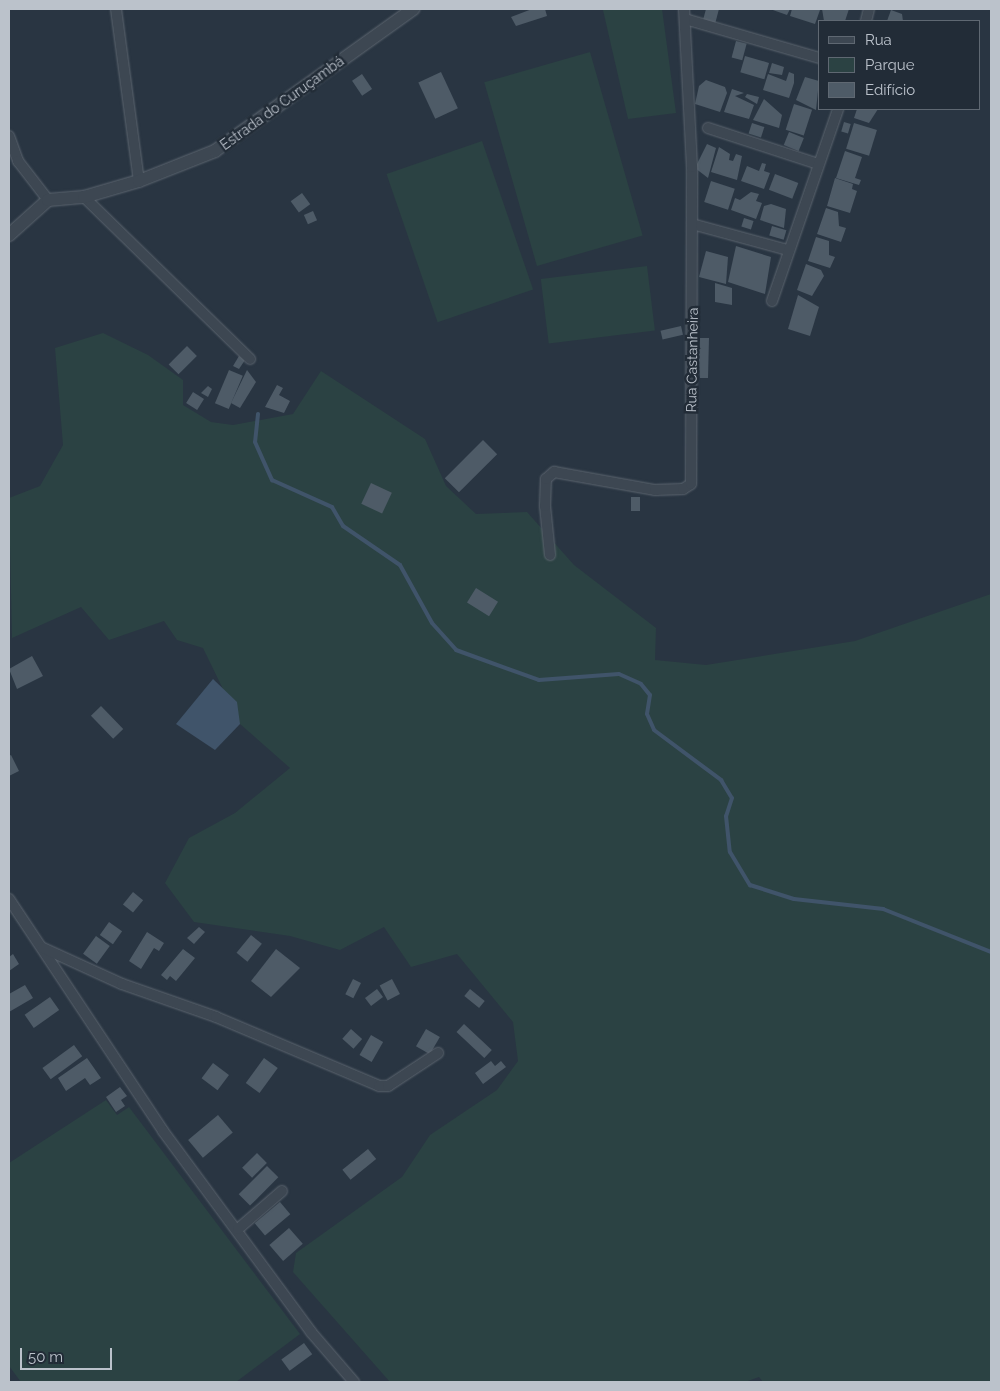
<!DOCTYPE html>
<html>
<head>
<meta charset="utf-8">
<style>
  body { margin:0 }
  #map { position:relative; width:1000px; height:1391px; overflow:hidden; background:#293542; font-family:Raleway,sans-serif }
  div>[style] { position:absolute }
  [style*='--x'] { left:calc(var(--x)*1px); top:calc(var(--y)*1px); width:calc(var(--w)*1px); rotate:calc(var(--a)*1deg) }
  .green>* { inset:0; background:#2b4243; transform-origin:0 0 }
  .water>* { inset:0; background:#40546a }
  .stream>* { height:4px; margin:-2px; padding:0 2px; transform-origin:2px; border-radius:2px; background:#40546a }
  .building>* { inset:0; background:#4e5b67; transform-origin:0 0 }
  .roads { filter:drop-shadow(0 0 1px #5c656f) drop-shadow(0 0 1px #5c656f) }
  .minor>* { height:10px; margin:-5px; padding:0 5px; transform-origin:5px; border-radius:5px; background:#3d4752 }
  .tertiary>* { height:12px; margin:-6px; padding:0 6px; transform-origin:6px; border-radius:6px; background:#3d4752 }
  span { translate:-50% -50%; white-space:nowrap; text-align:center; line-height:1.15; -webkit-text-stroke:5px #222c37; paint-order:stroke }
  .street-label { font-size:14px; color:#bbc2cb }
  .frame { position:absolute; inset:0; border:10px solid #bbc2cb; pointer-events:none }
  .legend { position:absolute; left:818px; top:20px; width:162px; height:90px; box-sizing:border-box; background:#222c37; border:1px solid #5f6872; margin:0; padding:6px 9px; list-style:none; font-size:15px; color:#bbc2cb }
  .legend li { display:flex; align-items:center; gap:10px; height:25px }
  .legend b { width:25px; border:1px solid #5f6872 }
  .scale { position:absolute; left:20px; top:1348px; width:92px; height:22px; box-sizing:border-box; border:2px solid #bbc2cb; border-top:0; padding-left:6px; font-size:15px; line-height:18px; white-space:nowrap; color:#bbc2cb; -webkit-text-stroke:4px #222c37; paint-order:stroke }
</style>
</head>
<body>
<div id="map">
  <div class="green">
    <div style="clip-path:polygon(662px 9px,676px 113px,628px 119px,603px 10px)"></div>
    <div style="left:590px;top:52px;width:191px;height:110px;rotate:74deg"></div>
    <div style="left:482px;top:141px;width:157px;height:101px;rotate:71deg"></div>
    <div style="left:647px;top:266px;width:65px;height:107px;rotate:83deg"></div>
    <div style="clip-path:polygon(103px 333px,148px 355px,183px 380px,183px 405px,211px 422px,233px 425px,293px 414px,321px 371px,425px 439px,446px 486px,476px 514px,527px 512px,574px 565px,656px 628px,655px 660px,706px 665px,855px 641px,991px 594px,991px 1382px,763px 1382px,759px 1377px,745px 1382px,390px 1382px,293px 1272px,296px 1253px,402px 1177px,430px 1135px,497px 1090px,518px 1061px,513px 1022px,457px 954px,411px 967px,384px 927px,340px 950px,290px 936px,194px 922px,165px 883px,189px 838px,235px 813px,290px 768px,240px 724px,203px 648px,177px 640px,164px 621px,109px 640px,81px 607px,12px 638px,9px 498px,40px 486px,63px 445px,55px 348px)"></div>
    <div style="clip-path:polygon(106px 1100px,117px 1115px,129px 1107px,300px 1334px,236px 1382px,21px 1382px,9px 1366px,9px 1163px)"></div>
  </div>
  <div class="water">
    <div style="clip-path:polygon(213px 679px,237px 702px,240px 724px,215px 750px,176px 724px)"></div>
  </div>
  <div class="stream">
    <div style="--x:258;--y:414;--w:28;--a:96"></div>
    <div style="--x:255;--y:442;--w:42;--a:65.9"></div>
    <div style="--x:272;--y:480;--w:66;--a:24.2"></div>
    <div style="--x:332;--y:507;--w:22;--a:60"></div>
    <div style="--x:343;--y:526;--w:69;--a:34.4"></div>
    <div style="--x:400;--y:565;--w:66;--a:61.1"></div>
    <div style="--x:432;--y:623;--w:36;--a:48"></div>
    <div style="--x:456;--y:650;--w:88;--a:19.9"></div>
    <div style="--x:539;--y:680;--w:80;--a:-4.3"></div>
    <div style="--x:619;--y:674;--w:24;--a:24"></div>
    <div style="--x:641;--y:684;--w:14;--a:51"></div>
    <div style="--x:650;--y:695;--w:19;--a:99"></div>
    <div style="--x:647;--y:714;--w:17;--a:66"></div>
    <div style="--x:654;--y:730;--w:84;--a:36.7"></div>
    <div style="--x:721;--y:780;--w:21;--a:59"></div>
    <div style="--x:732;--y:798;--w:19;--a:108"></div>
    <div style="--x:726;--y:816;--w:36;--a:84"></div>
    <div style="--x:730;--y:852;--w:39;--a:59"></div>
    <div style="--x:750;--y:885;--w:46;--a:17.7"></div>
    <div style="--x:794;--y:899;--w:90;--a:6.4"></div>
    <div style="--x:883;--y:909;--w:116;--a:21.7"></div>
  </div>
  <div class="building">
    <div style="clip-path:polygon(532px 9px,545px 9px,547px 16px,516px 26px,511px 17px)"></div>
    <div style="clip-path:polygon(706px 9px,719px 9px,715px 24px,703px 20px)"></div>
    <div style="clip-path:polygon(770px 9px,790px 9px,787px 15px)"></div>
    <div style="clip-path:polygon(792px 9px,818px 9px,820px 10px,815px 24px,790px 16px)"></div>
    <div style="clip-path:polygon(822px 9px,829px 10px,849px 9px,845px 21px,824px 21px)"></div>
    <div style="clip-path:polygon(891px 10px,902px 14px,903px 21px,887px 21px)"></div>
    <div style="left:736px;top:41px;width:11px;height:17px;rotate:15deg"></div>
    <div style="left:745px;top:56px;width:25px;height:17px;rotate:16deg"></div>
    <div style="clip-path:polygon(772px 63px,784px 67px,782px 75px,769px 73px)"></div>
    <div style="left:441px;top:72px;width:40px;height:25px;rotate:65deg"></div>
    <div style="clip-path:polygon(789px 72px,794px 74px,794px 83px,789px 98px,763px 90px,768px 74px,786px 81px)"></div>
    <div style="left:362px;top:74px;width:18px;height:12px;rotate:56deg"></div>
    <div style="clip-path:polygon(805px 77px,819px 81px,816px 110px,796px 100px)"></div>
    <div style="clip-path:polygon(706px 80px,725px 87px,727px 93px,720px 112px,695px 104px,699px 86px)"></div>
    <div style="clip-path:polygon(732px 89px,744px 93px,735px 96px,754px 105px,749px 119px,724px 112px)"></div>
    <div style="clip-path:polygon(747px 94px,759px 97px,757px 104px,745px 97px)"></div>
    <div style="clip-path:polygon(764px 99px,782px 115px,779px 128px,753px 120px)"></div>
    <div style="left:794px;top:104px;width:19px;height:27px;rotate:18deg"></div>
    <div style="clip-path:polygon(857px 109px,878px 109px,869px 123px,854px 118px)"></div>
    <div style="left:844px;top:122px;width:7px;height:10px;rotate:16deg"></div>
    <div style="left:752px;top:123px;width:13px;height:11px;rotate:18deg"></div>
    <div style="left:854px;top:123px;width:24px;height:27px;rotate:17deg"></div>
    <div style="left:789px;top:132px;width:16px;height:14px;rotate:22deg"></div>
    <div style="clip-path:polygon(707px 144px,716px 148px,708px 178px,695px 168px)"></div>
    <div style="clip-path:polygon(719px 147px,730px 154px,729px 160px,733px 161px,736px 154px,742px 156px,737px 180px,711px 172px)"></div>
    <div style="clip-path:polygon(845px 151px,862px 157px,855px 178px,861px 180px,859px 185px,836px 178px)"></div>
    <div style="clip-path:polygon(762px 163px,766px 164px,764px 171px,770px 173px,764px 189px,741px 181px,747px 166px,759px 171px)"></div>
    <div style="left:775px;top:174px;width:25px;height:17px;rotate:21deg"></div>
    <div style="clip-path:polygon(835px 178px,853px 184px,852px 189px,857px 191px,850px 213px,827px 206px)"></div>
    <div style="left:711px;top:181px;width:25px;height:22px;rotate:18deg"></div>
    <div style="clip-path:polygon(751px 192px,759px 194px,756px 201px,762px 203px,756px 219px,731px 210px,735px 198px,740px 200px)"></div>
    <div style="left:302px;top:193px;width:14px;height:14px;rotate:54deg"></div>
    <div style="clip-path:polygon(771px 204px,786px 209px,784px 228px,760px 220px,764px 206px)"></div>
    <div style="clip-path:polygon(826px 208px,838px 212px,839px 226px,846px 228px,841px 242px,817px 234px)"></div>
    <div style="left:313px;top:211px;width:10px;height:10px;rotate:66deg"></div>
    <div style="left:744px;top:218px;width:10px;height:9px;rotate:17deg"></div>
    <div style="left:772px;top:226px;width:15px;height:10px;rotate:16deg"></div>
    <div style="clip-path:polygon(816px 237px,829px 241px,829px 255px,835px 257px,830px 268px,808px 261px)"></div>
    <div style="clip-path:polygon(736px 246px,771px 257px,765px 294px,728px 282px)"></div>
    <div style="clip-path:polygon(706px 251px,728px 257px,726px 284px,699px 277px)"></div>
    <div style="clip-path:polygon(806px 264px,821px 270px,824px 276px,812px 296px,797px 290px)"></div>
    <div style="clip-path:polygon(715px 283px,732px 288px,732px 305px,715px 302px)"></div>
    <div style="clip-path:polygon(798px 295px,819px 307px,810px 336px,788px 329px)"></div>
    <div style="left:681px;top:326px;width:9px;height:21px;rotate:77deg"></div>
    <div style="clip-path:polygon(697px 338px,709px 338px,708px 378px,700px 378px)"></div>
    <div style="left:187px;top:346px;width:14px;height:26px;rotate:45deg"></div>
    <div style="clip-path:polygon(239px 356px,245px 360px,239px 369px,233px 366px)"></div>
    <div style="left:229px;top:370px;width:15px;height:36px;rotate:23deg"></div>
    <div style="clip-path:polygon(247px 370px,256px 382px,240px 408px,231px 403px)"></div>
    <div style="clip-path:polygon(277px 385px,283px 388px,279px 395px,290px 401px,284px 413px,265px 407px)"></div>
    <div style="clip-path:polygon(208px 386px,212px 389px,208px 397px,201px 393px)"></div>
    <div style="left:193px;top:392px;width:13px;height:13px;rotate:32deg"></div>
    <div style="left:483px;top:440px;width:20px;height:54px;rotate:45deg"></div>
    <div style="left:371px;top:483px;width:23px;height:23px;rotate:25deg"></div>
    <div style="left:631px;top:497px;width:9px;height:14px"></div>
    <div style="left:476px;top:588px;width:26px;height:17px;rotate:32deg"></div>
    <div style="clip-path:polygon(32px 656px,43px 676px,17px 689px,9px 669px)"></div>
    <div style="left:101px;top:706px;width:32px;height:14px;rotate:46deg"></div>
    <div style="clip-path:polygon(11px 755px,19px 771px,9px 776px,9px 756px)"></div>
    <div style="left:133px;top:892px;width:13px;height:16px;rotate:39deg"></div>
    <div style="left:109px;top:922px;width:16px;height:16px;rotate:35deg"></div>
    <div style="clip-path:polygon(199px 927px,205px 932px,194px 944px,187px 938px)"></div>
    <div style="clip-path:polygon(147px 932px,164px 943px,159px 951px,154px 948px,141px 969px,129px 961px)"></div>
    <div style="left:251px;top:935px;width:14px;height:23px;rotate:39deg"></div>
    <div style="left:96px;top:936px;width:17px;height:22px;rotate:36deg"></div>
    <div style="clip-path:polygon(183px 949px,195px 958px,176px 981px,170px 976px,167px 980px,161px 975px)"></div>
    <div style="clip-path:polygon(276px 949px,300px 968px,271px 997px,251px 981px)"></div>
    <div style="clip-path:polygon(13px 954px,19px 964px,9px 971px,9px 957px)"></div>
    <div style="left:353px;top:979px;width:9px;height:17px;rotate:27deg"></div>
    <div style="left:392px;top:979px;width:17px;height:14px;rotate:62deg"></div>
    <div style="clip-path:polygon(25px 985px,33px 998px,9px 1012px,9px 994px)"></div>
    <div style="left:377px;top:989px;width:10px;height:15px;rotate:53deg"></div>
    <div style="left:470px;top:989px;width:19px;height:9px;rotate:39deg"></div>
    <div style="left:50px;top:997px;width:16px;height:31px;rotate:55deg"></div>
    <div style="left:464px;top:1024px;width:38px;height:11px;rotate:43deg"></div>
    <div style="left:351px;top:1029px;width:15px;height:13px;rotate:42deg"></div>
    <div style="left:426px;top:1029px;width:16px;height:20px;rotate:30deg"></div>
    <div style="left:371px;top:1035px;width:14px;height:23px;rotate:30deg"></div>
    <div style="left:74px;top:1045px;width:14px;height:39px;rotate:54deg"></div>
    <div style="clip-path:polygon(87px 1058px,101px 1078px,90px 1085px,85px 1078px,66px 1091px,58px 1078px)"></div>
    <div style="left:264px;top:1058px;width:17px;height:31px;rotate:36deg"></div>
    <div style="clip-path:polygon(491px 1061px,495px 1066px,501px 1061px,506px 1067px,483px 1084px,475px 1073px)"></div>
    <div style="left:213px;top:1063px;width:20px;height:19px;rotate:37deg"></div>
    <div style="clip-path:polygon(120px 1087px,127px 1096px,121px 1100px,125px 1106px,116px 1112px,106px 1097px)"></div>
    <div style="left:218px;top:1115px;width:23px;height:39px;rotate:50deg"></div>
    <div style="left:368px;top:1149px;width:13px;height:33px;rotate:51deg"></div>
    <div style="left:257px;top:1153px;width:14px;height:21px;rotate:45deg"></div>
    <div style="left:267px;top:1166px;width:16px;height:40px;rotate:45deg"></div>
    <div style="left:280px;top:1202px;width:16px;height:33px;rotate:50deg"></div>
    <div style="left:289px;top:1228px;width:21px;height:26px;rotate:49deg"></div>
    <div style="left:304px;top:1343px;width:14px;height:28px;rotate:54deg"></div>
  </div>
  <div class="roads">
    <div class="minor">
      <div style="--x:116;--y:9;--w:174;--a:82.4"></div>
      <div style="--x:685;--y:19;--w:140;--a:16.2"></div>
      <div style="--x:866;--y:21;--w:12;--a:-76"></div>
      <div style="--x:708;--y:128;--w:116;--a:18.1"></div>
      <div style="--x:9;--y:136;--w:27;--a:70"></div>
      <div style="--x:18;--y:161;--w:49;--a:52.4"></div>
      <div style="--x:84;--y:197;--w:232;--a:44.3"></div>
      <div style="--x:692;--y:224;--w:99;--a:15.2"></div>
      <div style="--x:772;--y:301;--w:203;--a:-71"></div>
      <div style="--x:550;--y:555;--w:49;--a:-95.8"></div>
      <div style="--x:545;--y:506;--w:27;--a:-88"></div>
      <div style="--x:546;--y:479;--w:11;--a:-41"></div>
      <div style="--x:554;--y:472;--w:103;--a:10.1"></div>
      <div style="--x:655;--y:490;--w:28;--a:-2"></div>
      <div style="--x:683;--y:489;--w:9;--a:-32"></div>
      <div style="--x:691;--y:484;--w:317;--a:-89.8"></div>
      <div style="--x:692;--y:167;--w:158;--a:-92.9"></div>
      <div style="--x:9;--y:899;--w:278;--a:56.4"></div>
      <div style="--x:163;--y:1131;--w:250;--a:53.6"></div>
      <div style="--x:311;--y:1332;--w:66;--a:49.3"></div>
      <div style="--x:43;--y:948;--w:87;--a:24.5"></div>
      <div style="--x:122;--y:984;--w:100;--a:19.3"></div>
      <div style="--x:216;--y:1017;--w:177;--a:22.9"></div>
      <div style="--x:379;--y:1086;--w:9;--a:0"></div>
      <div style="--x:388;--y:1086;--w:60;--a:-33.4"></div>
      <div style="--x:238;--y:1229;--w:58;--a:-40.8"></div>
    </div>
    <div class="tertiary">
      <div style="--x:9;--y:235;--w:52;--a:-41.9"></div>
      <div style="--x:48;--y:200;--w:36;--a:-5"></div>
      <div style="--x:84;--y:197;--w:57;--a:-16.2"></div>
      <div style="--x:139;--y:181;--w:82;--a:-21.5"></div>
      <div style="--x:215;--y:151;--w:244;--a:-35.6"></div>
    </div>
  </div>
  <div class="street-label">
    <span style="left:282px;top:103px;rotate:-36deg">Estrada do Curuçambá</span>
    <span style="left:692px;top:360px;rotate:-89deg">Rua Castanheira</span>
  </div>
  <div class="frame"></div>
  <ul class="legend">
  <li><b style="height:6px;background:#3d4752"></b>Rua</li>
  <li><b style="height:14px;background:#2b4243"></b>Parque</li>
  <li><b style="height:14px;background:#4e5b67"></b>Edifício</li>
  </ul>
  <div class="scale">50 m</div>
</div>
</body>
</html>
